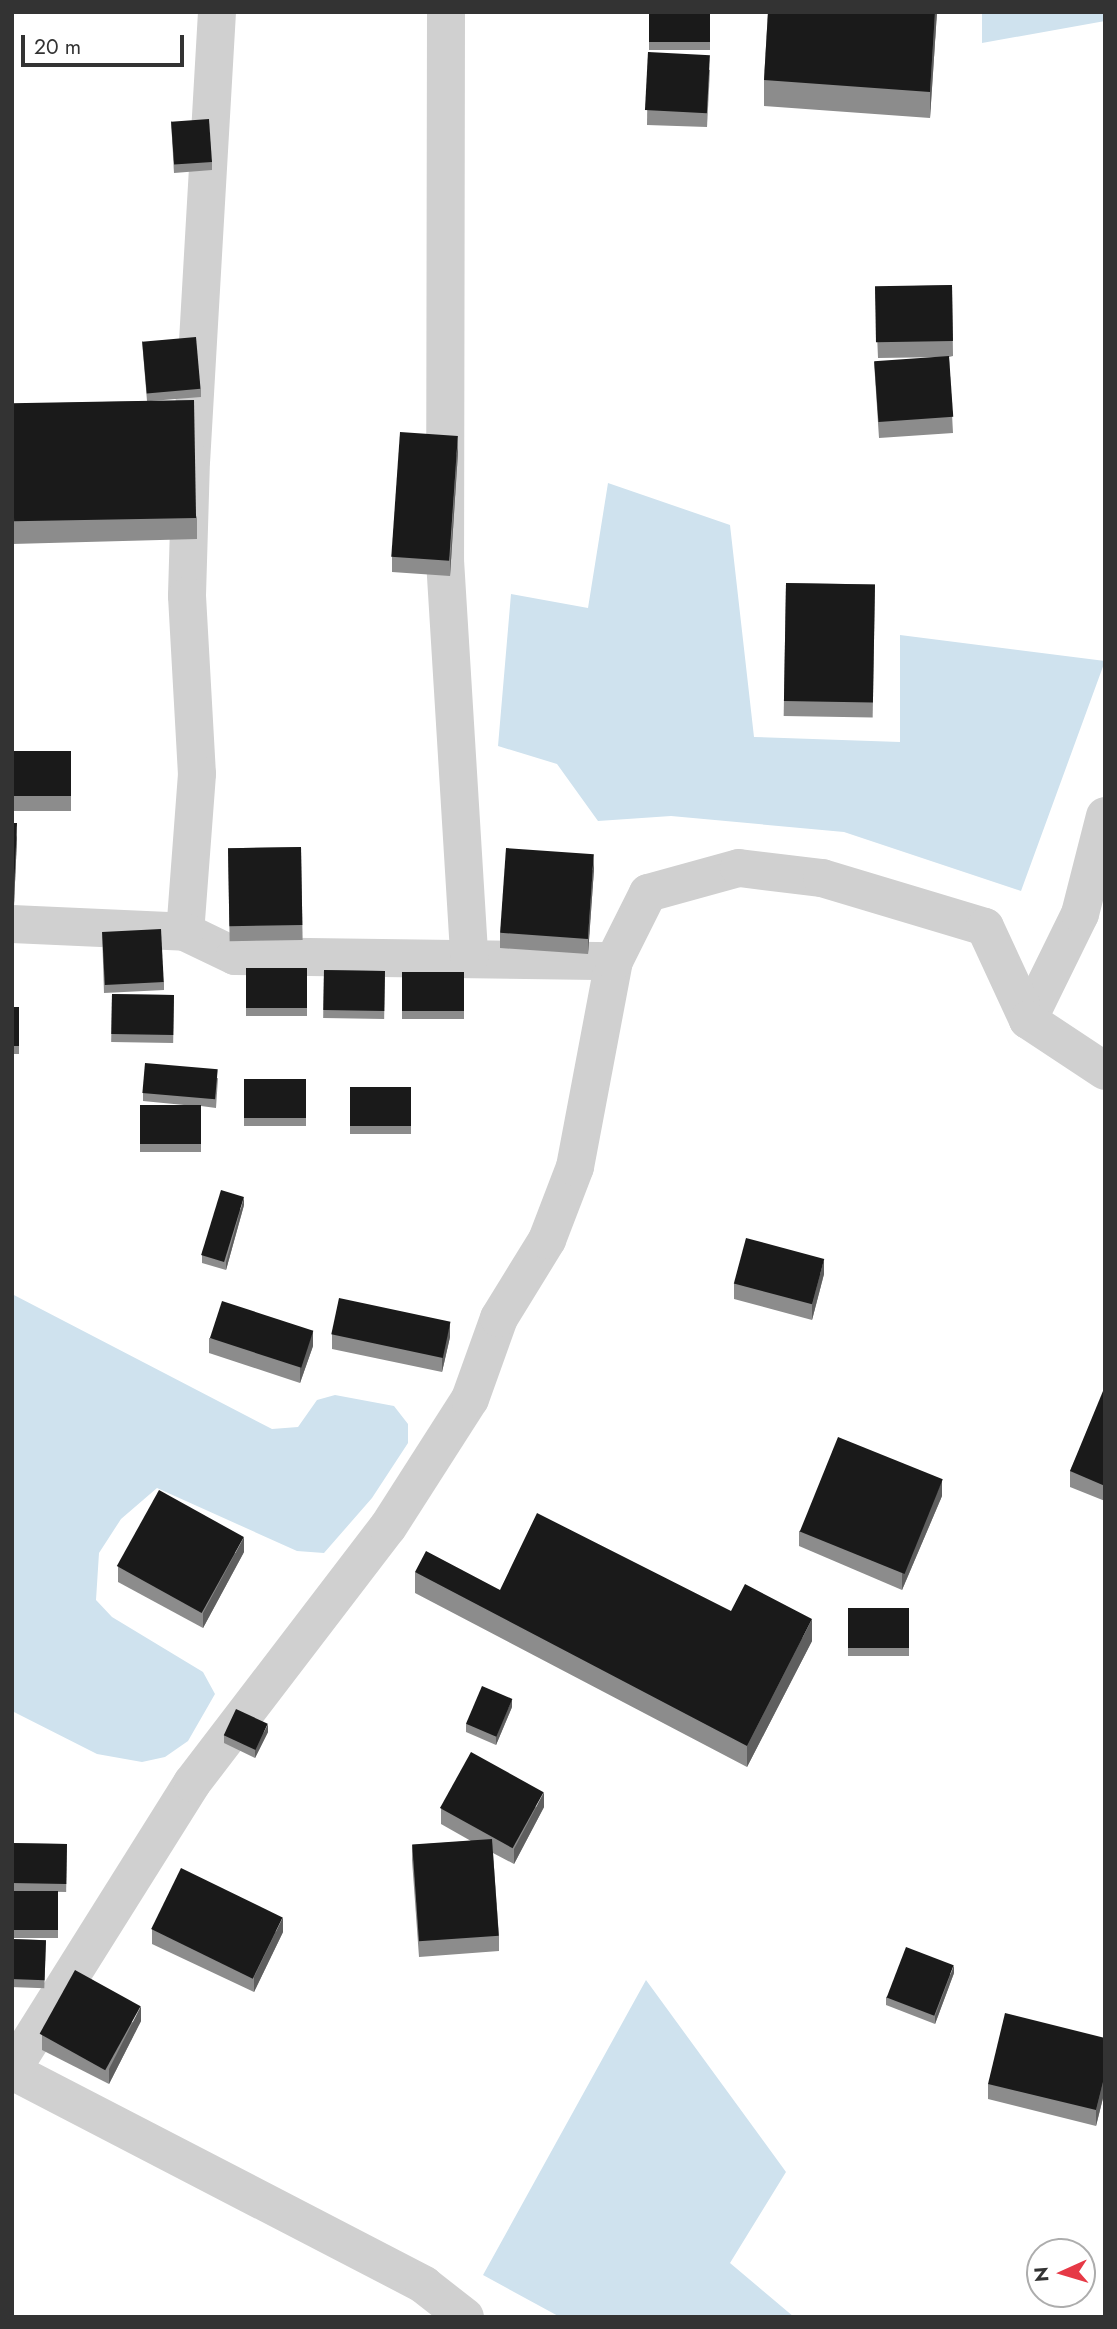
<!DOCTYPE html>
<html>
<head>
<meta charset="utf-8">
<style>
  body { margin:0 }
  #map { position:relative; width:1117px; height:2329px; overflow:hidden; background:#fff; font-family:Jost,sans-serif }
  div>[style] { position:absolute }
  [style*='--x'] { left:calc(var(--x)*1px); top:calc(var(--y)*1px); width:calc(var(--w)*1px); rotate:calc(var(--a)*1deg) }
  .water>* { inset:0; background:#cfe2ee }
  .minor>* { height:38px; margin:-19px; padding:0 19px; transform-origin:19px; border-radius:19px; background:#d0d0d0 }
  .wall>* { inset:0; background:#8c8c8c; transform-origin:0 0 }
  .shaded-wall>* { inset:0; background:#5f5f5f }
  .building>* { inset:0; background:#1a1a1a; transform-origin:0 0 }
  span { translate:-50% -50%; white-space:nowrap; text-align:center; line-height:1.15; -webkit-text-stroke:7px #fff; paint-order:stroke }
  .frame { position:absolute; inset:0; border:14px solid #333; pointer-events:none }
  .north { position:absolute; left:1026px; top:2238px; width:70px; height:70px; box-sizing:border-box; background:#fff; border:2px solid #adadad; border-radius:50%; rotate:266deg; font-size:19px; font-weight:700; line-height:28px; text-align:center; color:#333 }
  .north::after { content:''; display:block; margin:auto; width:24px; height:32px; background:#e63946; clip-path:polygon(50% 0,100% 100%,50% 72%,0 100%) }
  .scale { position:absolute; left:21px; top:35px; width:163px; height:32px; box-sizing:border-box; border:4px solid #333; border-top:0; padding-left:9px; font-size:21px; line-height:24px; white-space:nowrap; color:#333; -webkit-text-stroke:5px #fff; paint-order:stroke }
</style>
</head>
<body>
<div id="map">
  <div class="water">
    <div style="clip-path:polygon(982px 12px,1105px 12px,1105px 21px,982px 43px)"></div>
    <div style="clip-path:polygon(608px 483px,730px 525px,754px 737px,900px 742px,900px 635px,1105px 661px,1021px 891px,844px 832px,671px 816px,598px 821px,557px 764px,498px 746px,511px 594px,588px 608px)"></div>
    <div style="clip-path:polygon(12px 1294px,272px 1429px,298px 1427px,317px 1400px,335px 1395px,394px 1406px,408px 1424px,408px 1443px,372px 1498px,324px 1553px,297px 1551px,157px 1488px,121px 1519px,99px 1553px,96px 1600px,112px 1617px,203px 1672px,215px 1694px,188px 1741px,165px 1757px,142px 1762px,97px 1754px,12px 1711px)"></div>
    <div style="clip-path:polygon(646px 1980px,786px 2172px,730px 2263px,794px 2317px,560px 2317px,483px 2275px)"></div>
  </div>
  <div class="minor">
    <div style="--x:217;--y:12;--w:449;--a:93.3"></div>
    <div style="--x:191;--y:460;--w:136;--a:91.7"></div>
    <div style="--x:187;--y:596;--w:178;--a:86.8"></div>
    <div style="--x:197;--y:774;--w:158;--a:94.3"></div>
    <div style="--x:185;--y:932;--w:55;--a:25.6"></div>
    <div style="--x:235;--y:956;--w:379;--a:0.8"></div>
    <div style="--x:446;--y:12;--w:548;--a:90.1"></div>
    <div style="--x:445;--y:560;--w:398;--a:86.5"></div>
    <div style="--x:12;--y:924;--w:173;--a:2.6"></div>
    <div style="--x:1028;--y:1020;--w:118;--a:-63.9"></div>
    <div style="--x:1080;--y:914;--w:101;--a:-75.7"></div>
    <div style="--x:12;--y:2070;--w:339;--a:-57.9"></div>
    <div style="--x:192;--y:1783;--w:322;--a:-52.6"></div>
    <div style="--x:388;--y:1527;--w:152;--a:-57.4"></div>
    <div style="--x:470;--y:1399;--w:86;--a:-70.3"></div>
    <div style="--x:499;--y:1318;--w:92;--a:-58.4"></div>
    <div style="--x:547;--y:1240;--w:78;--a:-69"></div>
    <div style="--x:575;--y:1167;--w:210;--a:-79.3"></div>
    <div style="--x:614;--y:961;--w:76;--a:-63.4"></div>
    <div style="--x:648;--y:893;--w:94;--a:-15.4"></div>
    <div style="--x:739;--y:868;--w:84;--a:6.9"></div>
    <div style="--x:822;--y:878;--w:170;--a:16.7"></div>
    <div style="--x:985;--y:927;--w:102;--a:65.2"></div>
    <div style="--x:1028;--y:1020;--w:92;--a:33.5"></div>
    <div style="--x:12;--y:2071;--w:464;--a:27.4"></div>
    <div style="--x:424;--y:2285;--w:52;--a:38"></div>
  </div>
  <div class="wall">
    <div style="left:649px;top:12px;width:61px;height:38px"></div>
    <div style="clip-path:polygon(768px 12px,937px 12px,930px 118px,764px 106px,764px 80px)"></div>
    <div style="clip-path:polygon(648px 52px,710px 70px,707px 127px,647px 125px)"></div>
    <div style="clip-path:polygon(171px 121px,212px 162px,212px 170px,174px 173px)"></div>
    <div style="clip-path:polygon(952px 285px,953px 356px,949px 357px,953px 433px,879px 438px,874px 362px,947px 357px,878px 358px,875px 287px)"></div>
    <div style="clip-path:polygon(142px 341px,201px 389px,201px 397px,151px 401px,197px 518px,197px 539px,12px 544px,12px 404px,147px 401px)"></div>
    <div style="clip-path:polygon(458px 452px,450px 576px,392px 572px,392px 557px)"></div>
    <div style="left:786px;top:583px;width:89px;height:133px;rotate:1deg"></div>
    <div style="left:71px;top:751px;width:60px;height:59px;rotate:90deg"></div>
    <div style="clip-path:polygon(12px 823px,17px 838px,14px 905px,12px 905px)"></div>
    <div style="left:301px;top:847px;width:93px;height:73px;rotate:89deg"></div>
    <div style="clip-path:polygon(594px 869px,588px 954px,500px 948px,500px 933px)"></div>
    <div style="clip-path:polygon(102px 932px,164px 982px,164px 990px,104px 993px)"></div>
    <div style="left:246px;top:968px;width:61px;height:48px"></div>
    <div style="left:324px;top:970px;width:61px;height:48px;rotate:1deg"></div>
    <div style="left:402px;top:972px;width:62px;height:47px"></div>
    <div style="left:112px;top:994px;width:62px;height:48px;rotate:1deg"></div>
    <div style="left:12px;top:1007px;width:7px;height:47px"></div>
    <div style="clip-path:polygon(218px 1078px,216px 1108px,201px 1106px,201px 1152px,140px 1152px,140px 1105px,184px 1105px,143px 1101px,143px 1093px)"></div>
    <div style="left:244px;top:1079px;width:62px;height:47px"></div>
    <div style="left:350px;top:1087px;width:61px;height:47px"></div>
    <div style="clip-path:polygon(244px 1205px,226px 1270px,202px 1263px,202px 1255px)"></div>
    <div style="clip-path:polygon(824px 1274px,812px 1320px,734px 1299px,734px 1283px)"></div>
    <div style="clip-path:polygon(332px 1334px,450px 1337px,442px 1372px,332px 1349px)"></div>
    <div style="clip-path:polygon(209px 1338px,313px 1346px,300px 1383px,209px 1353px)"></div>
    <div style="clip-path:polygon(1105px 1392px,1105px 1501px,1070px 1487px,1070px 1471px)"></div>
    <div style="clip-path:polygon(942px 1496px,902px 1590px,799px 1546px,799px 1531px)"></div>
    <div style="clip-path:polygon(244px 1552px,203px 1628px,118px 1582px,118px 1567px)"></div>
    <div style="clip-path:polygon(415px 1572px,500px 1590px,731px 1611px,812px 1641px,747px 1767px,415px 1593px)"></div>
    <div style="left:909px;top:1608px;width:48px;height:61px;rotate:90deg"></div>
    <div style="clip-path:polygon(512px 1707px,496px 1745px,466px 1732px,466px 1724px)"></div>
    <div style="clip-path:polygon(268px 1732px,255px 1758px,224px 1743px,224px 1735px)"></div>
    <div style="clip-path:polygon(544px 1807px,514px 1864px,493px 1853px,499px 1936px,499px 1951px,419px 1957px,412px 1860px,412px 1845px,471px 1841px,441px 1824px,441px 1809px)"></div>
    <div style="left:12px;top:1843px;width:55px;height:48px;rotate:1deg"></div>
    <div style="left:12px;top:1891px;width:46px;height:47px"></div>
    <div style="clip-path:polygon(152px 1929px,283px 1932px,254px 1992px,152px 1944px)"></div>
    <div style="left:12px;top:1939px;width:34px;height:48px;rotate:2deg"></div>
    <div style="clip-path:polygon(954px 1973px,935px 2024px,886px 2005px,886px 1997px)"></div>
    <div style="clip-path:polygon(141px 2021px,109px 2084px,42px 2050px,42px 2035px)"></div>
    <div style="clip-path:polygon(1105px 2038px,1105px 2090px,1096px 2126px,988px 2099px,988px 2084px)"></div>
  </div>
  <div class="shaded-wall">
    <div style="clip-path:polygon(935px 12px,937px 12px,930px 118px,930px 92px)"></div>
    <div style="clip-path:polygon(458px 436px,458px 452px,450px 576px,450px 561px)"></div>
    <div style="clip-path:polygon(17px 823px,17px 838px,14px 905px,14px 890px)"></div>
    <div style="clip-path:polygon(594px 854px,594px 869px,588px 954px,588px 939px)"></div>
    <div style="clip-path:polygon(244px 1197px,244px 1205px,226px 1270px,226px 1262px)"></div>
    <div style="clip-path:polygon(824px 1259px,824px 1274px,812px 1320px,812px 1305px)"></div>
    <div style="clip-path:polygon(450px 1322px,450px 1337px,442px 1372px,442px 1357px)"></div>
    <div style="clip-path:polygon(313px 1330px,313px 1346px,300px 1383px,300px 1368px)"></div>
    <div style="clip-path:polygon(942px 1480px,942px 1496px,902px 1590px,902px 1574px)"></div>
    <div style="clip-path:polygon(244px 1537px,244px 1552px,203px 1628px,203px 1613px)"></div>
    <div style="clip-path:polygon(812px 1619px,812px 1641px,747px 1767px,747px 1746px)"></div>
    <div style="clip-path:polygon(512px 1699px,512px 1707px,496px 1745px,496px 1737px)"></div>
    <div style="clip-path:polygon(268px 1724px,268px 1732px,255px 1758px,255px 1750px)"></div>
    <div style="clip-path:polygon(544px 1792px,544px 1807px,514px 1864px,514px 1849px)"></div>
    <div style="clip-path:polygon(283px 1917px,283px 1932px,254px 1992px,254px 1977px)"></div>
    <div style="clip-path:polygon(954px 1965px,954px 1973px,935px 2024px,935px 2016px)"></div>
    <div style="clip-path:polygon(141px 2006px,141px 2021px,109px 2084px,109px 2069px)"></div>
    <div style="clip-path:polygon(1105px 2074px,1105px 2090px,1096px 2126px,1096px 2110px)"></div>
  </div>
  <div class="building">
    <div style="left:649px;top:12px;width:61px;height:30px"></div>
    <div style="clip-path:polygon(768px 12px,935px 12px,930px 92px,764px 80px)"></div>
    <div style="left:648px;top:52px;width:62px;height:58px;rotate:3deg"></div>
    <div style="left:209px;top:119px;width:43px;height:38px;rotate:86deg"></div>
    <div style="left:952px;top:285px;width:56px;height:77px;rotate:89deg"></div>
    <div style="left:196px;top:337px;width:52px;height:54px;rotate:85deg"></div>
    <div style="left:949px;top:356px;width:61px;height:75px;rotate:86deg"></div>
    <div style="left:194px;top:400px;width:118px;height:182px;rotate:89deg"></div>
    <div style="left:400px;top:432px;width:58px;height:125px;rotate:4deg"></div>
    <div style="left:786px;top:583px;width:89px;height:118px;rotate:1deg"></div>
    <div style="left:71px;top:751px;width:45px;height:59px;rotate:90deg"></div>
    <div style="clip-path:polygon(12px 823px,17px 823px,14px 890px,12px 890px)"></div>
    <div style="left:301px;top:847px;width:78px;height:73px;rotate:89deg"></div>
    <div style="left:506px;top:848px;width:88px;height:85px;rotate:4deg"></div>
    <div style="left:161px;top:929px;width:53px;height:59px;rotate:87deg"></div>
    <div style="left:246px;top:968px;width:61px;height:40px"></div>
    <div style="left:324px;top:970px;width:61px;height:40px;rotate:1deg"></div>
    <div style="left:402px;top:972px;width:62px;height:39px"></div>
    <div style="left:112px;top:994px;width:62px;height:40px;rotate:1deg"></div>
    <div style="left:12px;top:1007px;width:7px;height:39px"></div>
    <div style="left:145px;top:1063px;width:73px;height:30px;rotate:5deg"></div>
    <div style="left:244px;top:1079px;width:62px;height:39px"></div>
    <div style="left:350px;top:1087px;width:61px;height:39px"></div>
    <div style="left:140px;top:1105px;width:61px;height:39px"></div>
    <div style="left:221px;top:1190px;width:24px;height:68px;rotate:17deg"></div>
    <div style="left:746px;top:1238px;width:81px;height:47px;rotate:15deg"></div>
    <div style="left:339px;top:1298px;width:114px;height:37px;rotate:12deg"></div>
    <div style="left:222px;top:1301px;width:96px;height:39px;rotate:18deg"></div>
    <div style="clip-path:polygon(1103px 1391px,1105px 1392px,1105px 1486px,1070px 1471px)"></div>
    <div style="left:838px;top:1437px;width:113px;height:102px;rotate:22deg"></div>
    <div style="left:159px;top:1490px;width:97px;height:87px;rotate:29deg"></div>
    <div style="clip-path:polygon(537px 1513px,731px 1611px,745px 1584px,812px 1619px,747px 1746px,415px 1572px,426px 1551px,500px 1590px)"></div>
    <div style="left:909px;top:1608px;width:40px;height:61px;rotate:90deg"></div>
    <div style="left:482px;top:1686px;width:33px;height:41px;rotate:23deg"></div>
    <div style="left:236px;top:1709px;width:35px;height:29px;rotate:25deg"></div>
    <div style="left:471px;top:1752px;width:83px;height:64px;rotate:29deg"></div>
    <div style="left:492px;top:1839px;width:97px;height:80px;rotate:86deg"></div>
    <div style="left:12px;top:1843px;width:55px;height:40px;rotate:1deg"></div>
    <div style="left:181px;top:1868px;width:113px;height:68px;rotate:26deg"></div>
    <div style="left:12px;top:1891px;width:46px;height:39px"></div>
    <div style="left:12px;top:1939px;width:34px;height:40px;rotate:2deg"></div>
    <div style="left:906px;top:1947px;width:51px;height:54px;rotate:21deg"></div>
    <div style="left:75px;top:1970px;width:75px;height:73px;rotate:29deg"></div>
    <div style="clip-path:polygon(1005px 2013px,1105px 2038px,1105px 2074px,1096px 2110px,988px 2084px)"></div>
  </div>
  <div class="frame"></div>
  <div class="north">N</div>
  <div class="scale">20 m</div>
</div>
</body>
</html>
